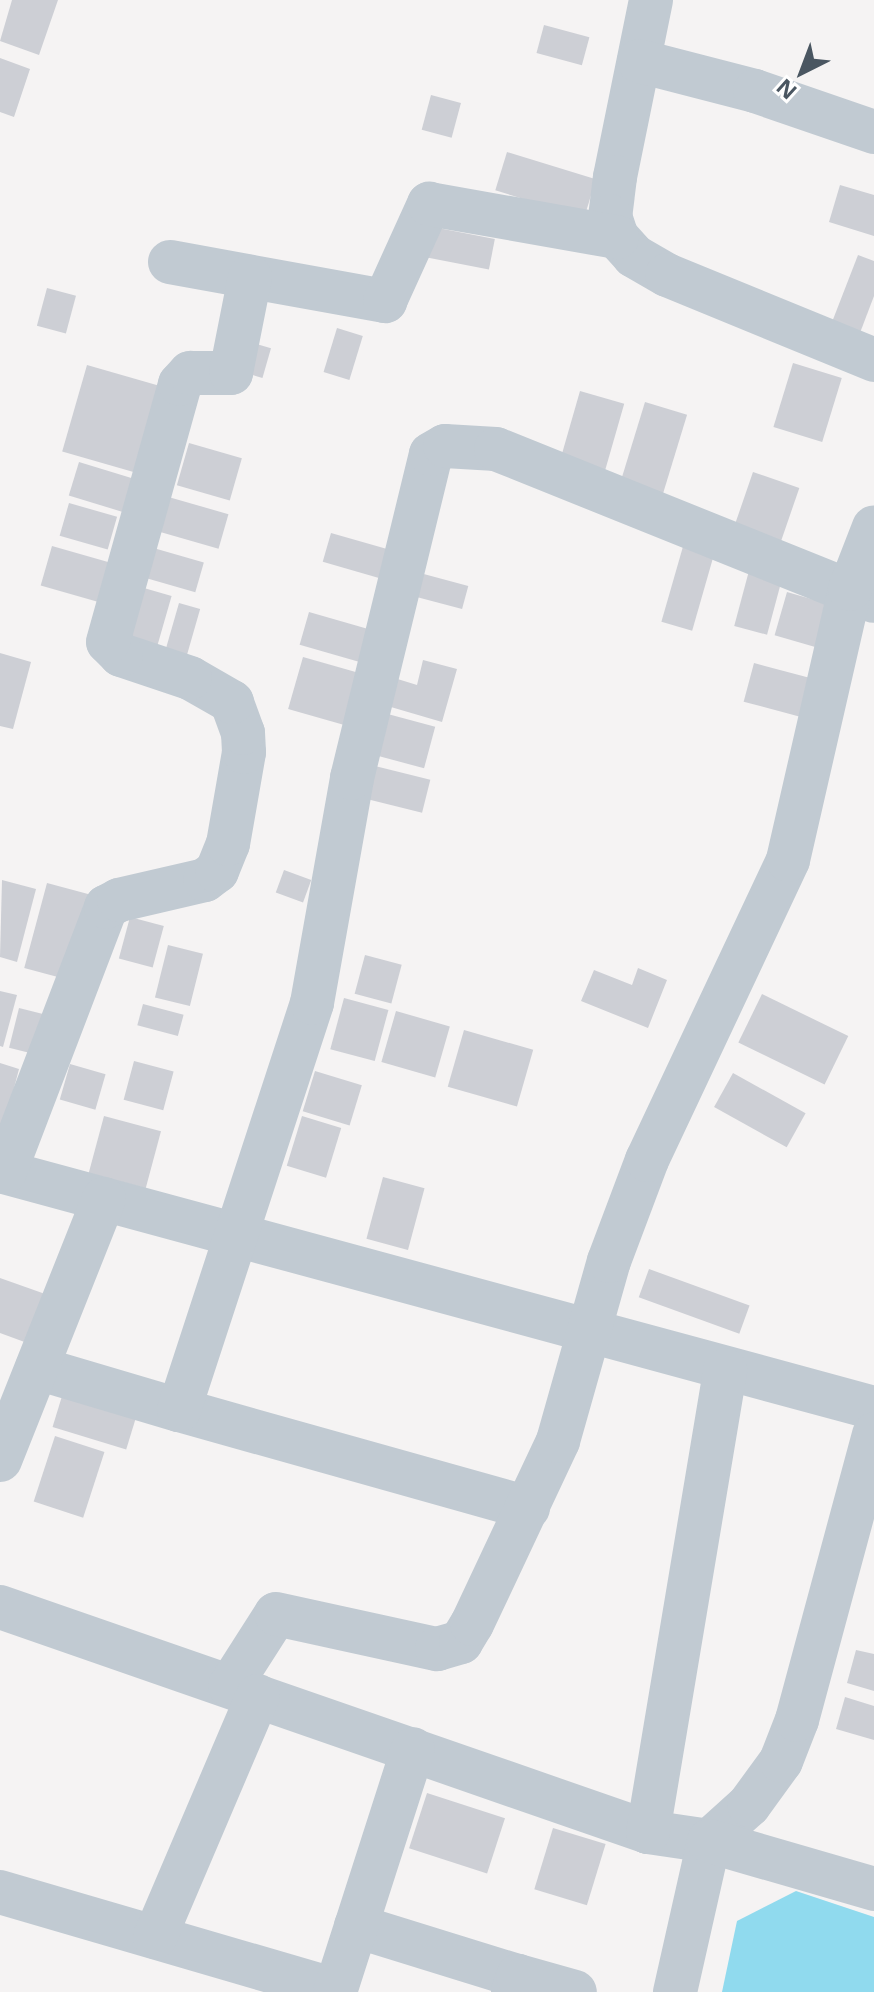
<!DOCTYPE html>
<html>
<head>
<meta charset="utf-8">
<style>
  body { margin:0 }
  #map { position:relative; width:874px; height:1992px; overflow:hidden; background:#f5f3f3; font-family:"Noto Sans",sans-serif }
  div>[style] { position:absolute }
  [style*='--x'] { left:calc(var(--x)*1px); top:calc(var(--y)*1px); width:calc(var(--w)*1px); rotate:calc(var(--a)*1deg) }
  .water>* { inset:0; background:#90daee }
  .building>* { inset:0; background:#cdcfd5; transform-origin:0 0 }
  .minor>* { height:44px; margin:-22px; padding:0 22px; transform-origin:22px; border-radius:22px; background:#c1cad2 }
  span { translate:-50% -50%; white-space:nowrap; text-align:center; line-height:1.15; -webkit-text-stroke:8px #fff; paint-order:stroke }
  .north { position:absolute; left:762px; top:32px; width:80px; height:80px; -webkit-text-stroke:6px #fff; paint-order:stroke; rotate:222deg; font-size:22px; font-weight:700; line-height:32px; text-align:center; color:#4a5661 }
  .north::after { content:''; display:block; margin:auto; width:28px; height:36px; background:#4a5661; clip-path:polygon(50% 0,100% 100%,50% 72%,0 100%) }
</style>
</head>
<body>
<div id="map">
  <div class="water">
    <div style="clip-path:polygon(796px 1891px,874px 1917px,874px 1992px,722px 1992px,737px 1921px)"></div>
  </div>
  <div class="building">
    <div style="clip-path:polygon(12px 0,58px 0,39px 55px,0 41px)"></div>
    <div style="left:544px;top:25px;width:47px;height:29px;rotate:15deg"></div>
    <div style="clip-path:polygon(0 58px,30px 69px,14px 117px,0 112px)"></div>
    <div style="left:431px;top:95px;width:31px;height:36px;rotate:15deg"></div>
    <div style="left:507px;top:152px;width:93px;height:40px;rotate:17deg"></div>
    <div style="clip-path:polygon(840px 185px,874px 195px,874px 236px,829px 222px)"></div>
    <div style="left:433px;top:227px;width:63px;height:31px;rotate:11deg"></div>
    <div style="clip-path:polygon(858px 255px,874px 261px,874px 296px,855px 346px,827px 335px)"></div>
    <div style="left:47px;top:288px;width:30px;height:39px;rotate:15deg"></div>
    <div style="left:337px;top:328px;width:27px;height:46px;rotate:17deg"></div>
    <div style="left:246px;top:341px;width:26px;height:31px;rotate:16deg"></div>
    <div style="left:793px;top:363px;width:51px;height:67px;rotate:17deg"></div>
    <div style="left:87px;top:365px;width:85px;height:90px;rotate:16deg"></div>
    <div style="left:580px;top:391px;width:46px;height:77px;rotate:16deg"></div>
    <div style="left:645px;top:402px;width:44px;height:89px;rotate:17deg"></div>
    <div style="left:189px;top:443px;width:55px;height:44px;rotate:16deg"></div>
    <div style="left:79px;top:462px;width:59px;height:35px;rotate:17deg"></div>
    <div style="left:753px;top:472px;width:49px;height:69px;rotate:19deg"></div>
    <div style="left:165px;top:496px;width:66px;height:36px;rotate:16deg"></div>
    <div style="left:69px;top:503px;width:50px;height:34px;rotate:16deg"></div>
    <div style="left:331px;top:533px;width:71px;height:30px;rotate:16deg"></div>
    <div style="left:684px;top:543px;width:32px;height:82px;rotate:16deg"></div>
    <div style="left:52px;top:546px;width:71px;height:41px;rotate:16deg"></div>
    <div style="left:150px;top:547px;width:56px;height:31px;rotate:16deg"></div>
    <div style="left:750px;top:567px;width:34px;height:61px;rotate:15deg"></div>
    <div style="left:420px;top:573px;width:50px;height:24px;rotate:15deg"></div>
    <div style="left:137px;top:586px;width:36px;height:51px;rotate:16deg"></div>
    <div style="left:787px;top:592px;width:44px;height:45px;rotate:16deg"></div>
    <div style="left:179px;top:603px;width:22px;height:51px;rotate:16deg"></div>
    <div style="left:309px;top:612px;width:76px;height:34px;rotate:16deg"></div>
    <div style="clip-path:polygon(0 653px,31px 662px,13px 729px,0 726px)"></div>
    <div style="left:303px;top:657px;width:73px;height:54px;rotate:16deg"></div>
    <div style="clip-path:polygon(423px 660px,457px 669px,442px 722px,384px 705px,391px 677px,417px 685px)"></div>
    <div style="left:754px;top:663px;width:68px;height:40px;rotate:15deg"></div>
    <div style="left:384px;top:713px;width:53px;height:43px;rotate:15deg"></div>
    <div style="left:375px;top:766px;width:57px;height:34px;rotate:14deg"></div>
    <div style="left:284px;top:870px;width:29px;height:24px;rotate:20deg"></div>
    <div style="clip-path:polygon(2px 880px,36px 889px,17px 962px,0 957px)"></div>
    <div style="left:47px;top:883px;width:55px;height:88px;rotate:15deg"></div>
    <div style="left:130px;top:917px;width:35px;height:43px;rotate:15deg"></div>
    <div style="left:168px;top:945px;width:36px;height:54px;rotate:14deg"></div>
    <div style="left:365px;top:955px;width:38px;height:40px;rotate:15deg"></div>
    <div style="clip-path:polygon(638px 968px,667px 980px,648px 1028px,581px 1001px,594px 970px,632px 985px)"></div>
    <div style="clip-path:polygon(0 991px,17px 995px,3px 1047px,0 1046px)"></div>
    <div style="left:762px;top:994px;width:96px;height:54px;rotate:26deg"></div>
    <div style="left:344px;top:998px;width:46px;height:53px;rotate:15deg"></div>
    <div style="left:143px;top:1004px;width:42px;height:22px;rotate:15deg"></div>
    <div style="left:19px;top:1008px;width:36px;height:41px;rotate:14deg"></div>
    <div style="left:396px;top:1011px;width:56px;height:53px;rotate:16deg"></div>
    <div style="left:464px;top:1030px;width:72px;height:59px;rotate:16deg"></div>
    <div style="left:134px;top:1061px;width:41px;height:40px;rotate:15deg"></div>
    <div style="clip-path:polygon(0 1063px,19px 1069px,1px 1138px,0 1138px)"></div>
    <div style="left:70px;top:1064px;width:37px;height:37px;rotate:16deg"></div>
    <div style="left:315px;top:1071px;width:49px;height:42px;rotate:17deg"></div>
    <div style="left:733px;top:1073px;width:83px;height:39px;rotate:29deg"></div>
    <div style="left:104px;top:1116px;width:59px;height:59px;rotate:15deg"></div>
    <div style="left:302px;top:1116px;width:41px;height:52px;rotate:17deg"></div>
    <div style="left:383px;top:1177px;width:43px;height:64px;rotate:15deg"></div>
    <div style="left:649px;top:1269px;width:107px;height:30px;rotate:20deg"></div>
    <div style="clip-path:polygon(0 1278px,48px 1295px,30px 1344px,0 1333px)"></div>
    <div style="left:66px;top:1383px;width:77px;height:46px;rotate:17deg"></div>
    <div style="left:55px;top:1436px;width:52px;height:69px;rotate:18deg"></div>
    <div style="clip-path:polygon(856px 1650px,874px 1654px,874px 1691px,847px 1683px)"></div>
    <div style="clip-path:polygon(845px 1697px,874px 1706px,874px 1740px,836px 1729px)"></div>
    <div style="left:427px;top:1793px;width:82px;height:58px;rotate:18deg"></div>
    <div style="left:553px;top:1828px;width:55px;height:64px;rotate:17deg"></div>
  </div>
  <div class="minor">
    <div style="--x:651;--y:0;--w:181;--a:101.5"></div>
    <div style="--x:615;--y:177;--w:39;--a:97"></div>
    <div style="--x:610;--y:216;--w:22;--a:72"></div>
    <div style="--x:617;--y:237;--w:25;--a:48"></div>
    <div style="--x:634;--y:256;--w:38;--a:30"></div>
    <div style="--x:667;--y:275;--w:224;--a:22.3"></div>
    <div style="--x:639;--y:61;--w:120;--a:14.5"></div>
    <div style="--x:755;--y:91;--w:126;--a:19"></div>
    <div style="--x:170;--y:262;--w:219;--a:10.3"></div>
    <div style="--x:385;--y:301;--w:107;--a:-65.6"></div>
    <div style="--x:429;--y:204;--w:191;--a:10"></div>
    <div style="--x:0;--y:1171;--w:906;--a:15.17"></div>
    <div style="--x:5;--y:1172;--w:284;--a:-69.1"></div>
    <div style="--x:106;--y:907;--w:15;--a:-28"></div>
    <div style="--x:119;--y:900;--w:88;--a:-13.1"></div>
    <div style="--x:205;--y:880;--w:15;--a:-37"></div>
    <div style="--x:217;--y:871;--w:29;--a:-68"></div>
    <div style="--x:228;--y:844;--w:93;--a:-80.1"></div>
    <div style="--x:244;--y:752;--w:19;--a:-93"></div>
    <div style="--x:243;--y:733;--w:33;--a:-110"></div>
    <div style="--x:232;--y:702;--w:48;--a:-150.3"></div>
    <div style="--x:190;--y:678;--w:73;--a:-161.6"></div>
    <div style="--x:121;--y:655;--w:18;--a:-135"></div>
    <div style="--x:108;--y:642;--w:268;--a:-74.4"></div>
    <div style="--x:180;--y:384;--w:15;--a:-48"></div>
    <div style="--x:190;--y:373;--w:41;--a:0"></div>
    <div style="--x:231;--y:373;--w:98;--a:-78.8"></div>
    <div style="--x:37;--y:1368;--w:148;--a:16.5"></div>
    <div style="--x:0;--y:1460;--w:281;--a:-68.3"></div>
    <div style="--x:528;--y:1508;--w:362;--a:-164.3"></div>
    <div style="--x:179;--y:1410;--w:428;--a:-71.9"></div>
    <div style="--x:312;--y:1003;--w:229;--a:-79.9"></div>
    <div style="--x:352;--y:778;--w:333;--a:-76.3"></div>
    <div style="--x:431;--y:454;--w:16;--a:-30"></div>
    <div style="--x:445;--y:446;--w:51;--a:3.4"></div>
    <div style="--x:496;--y:449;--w:407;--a:21.9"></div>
    <div style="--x:0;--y:1607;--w:686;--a:19.15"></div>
    <div style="--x:648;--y:1832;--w:62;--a:8.4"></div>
    <div style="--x:709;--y:1841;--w:54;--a:-42"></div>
    <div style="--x:749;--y:1805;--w:54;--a:-54"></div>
    <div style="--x:781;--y:1761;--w:44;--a:-68.7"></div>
    <div style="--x:797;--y:1720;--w:296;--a:-74.9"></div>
    <div style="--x:230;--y:1686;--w:85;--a:-57.4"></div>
    <div style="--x:276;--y:1614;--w:165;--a:12.3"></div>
    <div style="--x:437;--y:1649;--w:25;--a:-16"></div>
    <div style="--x:461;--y:1642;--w:21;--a:-59"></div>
    <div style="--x:472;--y:1624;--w:202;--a:-64.8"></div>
    <div style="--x:558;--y:1441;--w:187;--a:-74.2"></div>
    <div style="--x:609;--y:1261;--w:108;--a:-69.4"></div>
    <div style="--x:647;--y:1160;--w:331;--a:-64.8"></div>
    <div style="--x:788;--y:860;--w:278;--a:-77.1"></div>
    <div style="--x:850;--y:589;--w:66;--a:-68.8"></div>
    <div style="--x:648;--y:1832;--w:468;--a:-80.5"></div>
    <div style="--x:0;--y:1892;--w:349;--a:16.3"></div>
    <div style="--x:356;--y:1926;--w:170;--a:17.2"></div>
    <div style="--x:155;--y:1937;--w:262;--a:-66.9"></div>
    <div style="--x:335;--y:1992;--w:255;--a:-72.2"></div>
    <div style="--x:513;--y:1992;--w:17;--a:-73"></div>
    <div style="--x:518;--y:1976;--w:59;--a:15.7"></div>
    <div style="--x:675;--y:1992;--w:155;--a:-77.3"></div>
    <div style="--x:709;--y:1841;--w:172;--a:16.2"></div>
  </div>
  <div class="north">N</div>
</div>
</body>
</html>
